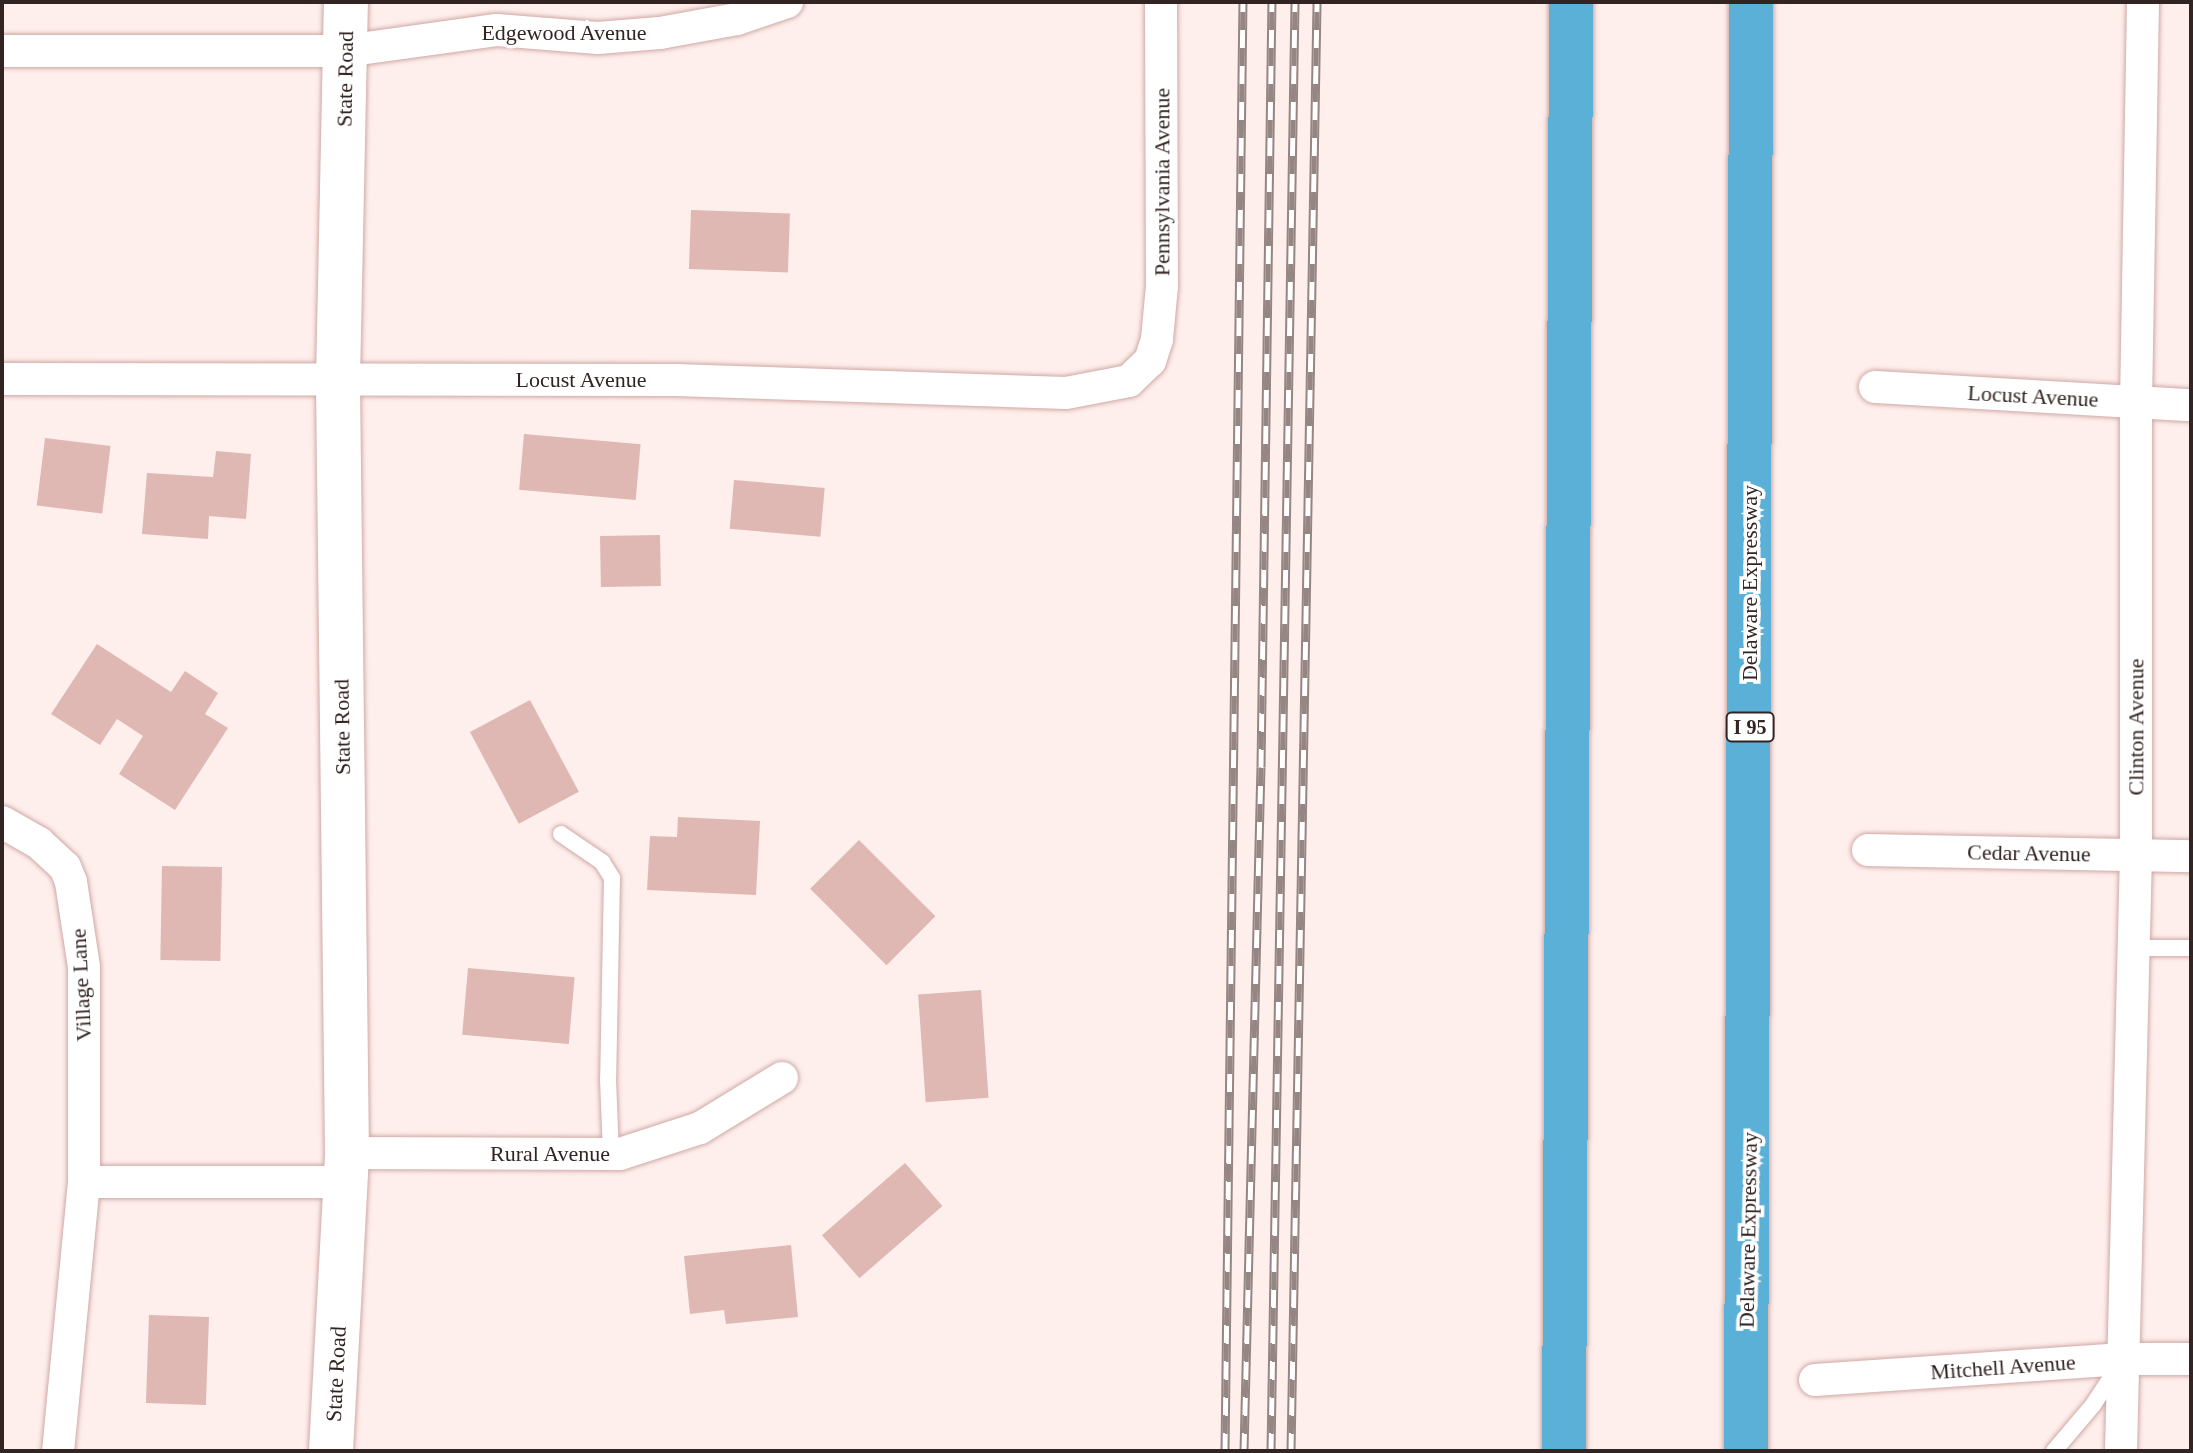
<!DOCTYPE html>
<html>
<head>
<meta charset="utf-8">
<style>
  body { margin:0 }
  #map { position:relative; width:2193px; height:1453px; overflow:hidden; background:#feeeec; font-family:Georgia,serif }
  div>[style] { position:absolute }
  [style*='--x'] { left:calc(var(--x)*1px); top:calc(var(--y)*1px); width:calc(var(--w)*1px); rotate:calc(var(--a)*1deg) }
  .building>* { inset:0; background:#dfb8b3; transform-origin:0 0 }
  .roads { filter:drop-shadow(0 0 2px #cfa9a4) drop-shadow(0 0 2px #cfa9a4) }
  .service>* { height:16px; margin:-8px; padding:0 8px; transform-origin:8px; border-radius:8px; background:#fff }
  .minor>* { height:32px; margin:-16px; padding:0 16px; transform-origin:16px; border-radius:16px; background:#fff }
  .secondary>* { height:44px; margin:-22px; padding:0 22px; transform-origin:22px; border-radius:22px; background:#fff }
  .motorway>* { height:44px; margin:-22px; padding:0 22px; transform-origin:22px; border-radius:22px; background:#5ab0d7 }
  .rail>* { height:9px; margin-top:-4.5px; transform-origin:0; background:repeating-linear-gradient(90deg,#fff 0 18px,#958684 0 36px); box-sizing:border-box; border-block:2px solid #958684 }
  span { translate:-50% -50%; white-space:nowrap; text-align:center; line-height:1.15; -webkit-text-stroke:7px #fff; paint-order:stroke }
  .shield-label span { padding:2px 6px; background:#fff; border:2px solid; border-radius:6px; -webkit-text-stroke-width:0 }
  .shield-label { font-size:20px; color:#322422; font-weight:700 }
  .street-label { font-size:22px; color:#322422 }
  .frame { position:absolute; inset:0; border:4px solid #322422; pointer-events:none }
</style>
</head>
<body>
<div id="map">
  <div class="building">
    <div style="left:691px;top:210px;width:99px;height:59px;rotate:2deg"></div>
    <div style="left:524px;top:434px;width:117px;height:56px;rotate:5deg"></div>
    <div style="left:45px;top:438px;width:66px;height:68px;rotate:7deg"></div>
    <div style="clip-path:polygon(216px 451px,251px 454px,246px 519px,209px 516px,208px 539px,142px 534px,147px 473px,213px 477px)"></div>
    <div style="left:734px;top:480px;width:91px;height:49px;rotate:5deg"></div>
    <div style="left:660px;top:535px;width:51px;height:60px;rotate:89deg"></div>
    <div style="clip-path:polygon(97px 644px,171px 692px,185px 671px,218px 693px,205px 714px,228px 728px,175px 810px,119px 774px,143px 736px,117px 719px,100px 745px,51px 714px)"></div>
    <div style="left:530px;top:700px;width:104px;height:68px;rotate:62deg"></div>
    <div style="clip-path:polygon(678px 817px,760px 821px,756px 895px,647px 890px,650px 836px,677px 837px)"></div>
    <div style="left:859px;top:840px;width:108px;height:69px;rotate:45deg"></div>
    <div style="left:162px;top:866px;width:60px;height:94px;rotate:1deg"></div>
    <div style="left:468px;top:968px;width:107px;height:67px;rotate:5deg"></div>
    <div style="left:981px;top:990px;width:108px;height:63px;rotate:86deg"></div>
    <div style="left:905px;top:1163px;width:57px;height:110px;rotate:49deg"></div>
    <div style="clip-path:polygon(791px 1245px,798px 1317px,726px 1324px,724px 1310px,690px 1314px,684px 1256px)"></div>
    <div style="left:149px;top:1315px;width:60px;height:88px;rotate:2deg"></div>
  </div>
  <div class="roads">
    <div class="service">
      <div style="--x:561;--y:834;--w:50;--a:34.3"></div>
      <div style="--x:602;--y:862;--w:19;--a:58"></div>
      <div style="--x:612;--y:878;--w:201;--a:91.1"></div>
      <div style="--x:608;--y:1079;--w:75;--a:87.7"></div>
      <div style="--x:2134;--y:948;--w:57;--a:0"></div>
      <div style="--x:2054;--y:1451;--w:60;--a:-49.7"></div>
      <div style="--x:2093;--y:1405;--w:45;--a:-56.7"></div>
    </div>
    <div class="minor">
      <div style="--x:2;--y:51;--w:343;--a:0"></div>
      <div style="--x:345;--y:51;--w:153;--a:-7.9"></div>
      <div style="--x:497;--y:30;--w:101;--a:4.5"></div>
      <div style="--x:598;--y:38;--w:62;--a:-4.6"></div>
      <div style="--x:660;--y:33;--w:78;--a:-10.3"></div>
      <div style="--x:737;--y:19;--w:53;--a:-18.8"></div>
      <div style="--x:2;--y:379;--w:674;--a:0.09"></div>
      <div style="--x:676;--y:380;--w:390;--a:1.9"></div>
      <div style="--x:1066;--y:393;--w:64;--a:-10.8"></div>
      <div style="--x:1129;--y:381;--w:29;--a:-44"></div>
      <div style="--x:1150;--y:361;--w:23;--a:-72"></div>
      <div style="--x:1157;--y:339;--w:53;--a:-84.6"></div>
      <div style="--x:1162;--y:286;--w:284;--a:-90.2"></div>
      <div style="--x:1875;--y:387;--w:317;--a:3.3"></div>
      <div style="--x:2;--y:822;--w:43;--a:29.6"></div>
      <div style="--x:39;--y:843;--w:35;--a:43"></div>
      <div style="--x:65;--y:867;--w:16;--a:68"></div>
      <div style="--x:71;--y:882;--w:86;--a:81.3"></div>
      <div style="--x:84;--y:967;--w:215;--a:90"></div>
      <div style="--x:84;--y:1182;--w:270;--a:95.5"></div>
      <div style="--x:1868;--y:850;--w:323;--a:1.1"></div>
      <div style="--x:347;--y:1153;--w:273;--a:0.2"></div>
      <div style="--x:620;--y:1154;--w:84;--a:-18"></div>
      <div style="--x:700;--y:1128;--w:96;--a:-31.4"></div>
      <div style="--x:84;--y:1182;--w:262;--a:0"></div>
      <div style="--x:1815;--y:1380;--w:309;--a:-3.9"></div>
      <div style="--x:2123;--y:1359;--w:68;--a:0"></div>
      <div style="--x:2121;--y:1451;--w:596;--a:-88.56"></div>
      <div style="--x:2136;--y:855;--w:452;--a:-90"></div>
      <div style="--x:2136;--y:403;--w:401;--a:-89"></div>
    </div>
    <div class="secondary">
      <div style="--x:331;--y:1451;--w:298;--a:-86.9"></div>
      <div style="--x:347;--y:1153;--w:773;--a:-90.67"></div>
      <div style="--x:338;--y:380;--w:378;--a:-88.8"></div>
    </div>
    <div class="motorway">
      <div style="--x:1564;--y:1451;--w:1449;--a:-89.72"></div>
      <div style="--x:1746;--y:1451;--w:1449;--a:-89.8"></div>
    </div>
  </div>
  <div class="rail">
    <div style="--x:1225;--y:1451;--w:1449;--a:-89.29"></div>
    <div style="--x:1244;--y:1451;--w:684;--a:-88.58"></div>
    <div style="--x:1261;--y:767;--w:765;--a:-89.18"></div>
    <div style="--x:1271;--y:1451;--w:1449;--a:-89.05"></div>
    <div style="--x:1291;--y:1451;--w:1449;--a:-88.97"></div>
  </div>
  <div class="shield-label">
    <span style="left:1750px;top:727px">I 95</span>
  </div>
  <div class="street-label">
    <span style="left:564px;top:33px">Edgewood Avenue</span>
    <span style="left:345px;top:79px;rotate:-89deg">State Road</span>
    <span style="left:1162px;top:182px;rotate:-90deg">Pennsylvania Avenue</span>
    <span style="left:581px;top:380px">Locust Avenue</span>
    <span style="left:2033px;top:396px;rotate:3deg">Locust Avenue</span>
    <span style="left:1750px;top:583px;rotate:-90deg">Delaware Expressway</span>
    <span style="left:342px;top:727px;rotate:-91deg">State Road</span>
    <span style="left:2136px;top:727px;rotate:-90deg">Clinton Avenue</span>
    <span style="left:2029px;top:853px;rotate:1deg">Cedar Avenue</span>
    <span style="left:81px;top:985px;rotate:-93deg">Village Lane</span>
    <span style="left:550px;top:1154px">Rural Avenue</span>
    <span style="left:1748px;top:1230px;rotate:-89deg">Delaware Expressway</span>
    <span style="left:2003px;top:1367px;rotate:-4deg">Mitchell Avenue</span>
    <span style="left:336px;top:1374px;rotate:-87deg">State Road</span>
  </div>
  <div class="frame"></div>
</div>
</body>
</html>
